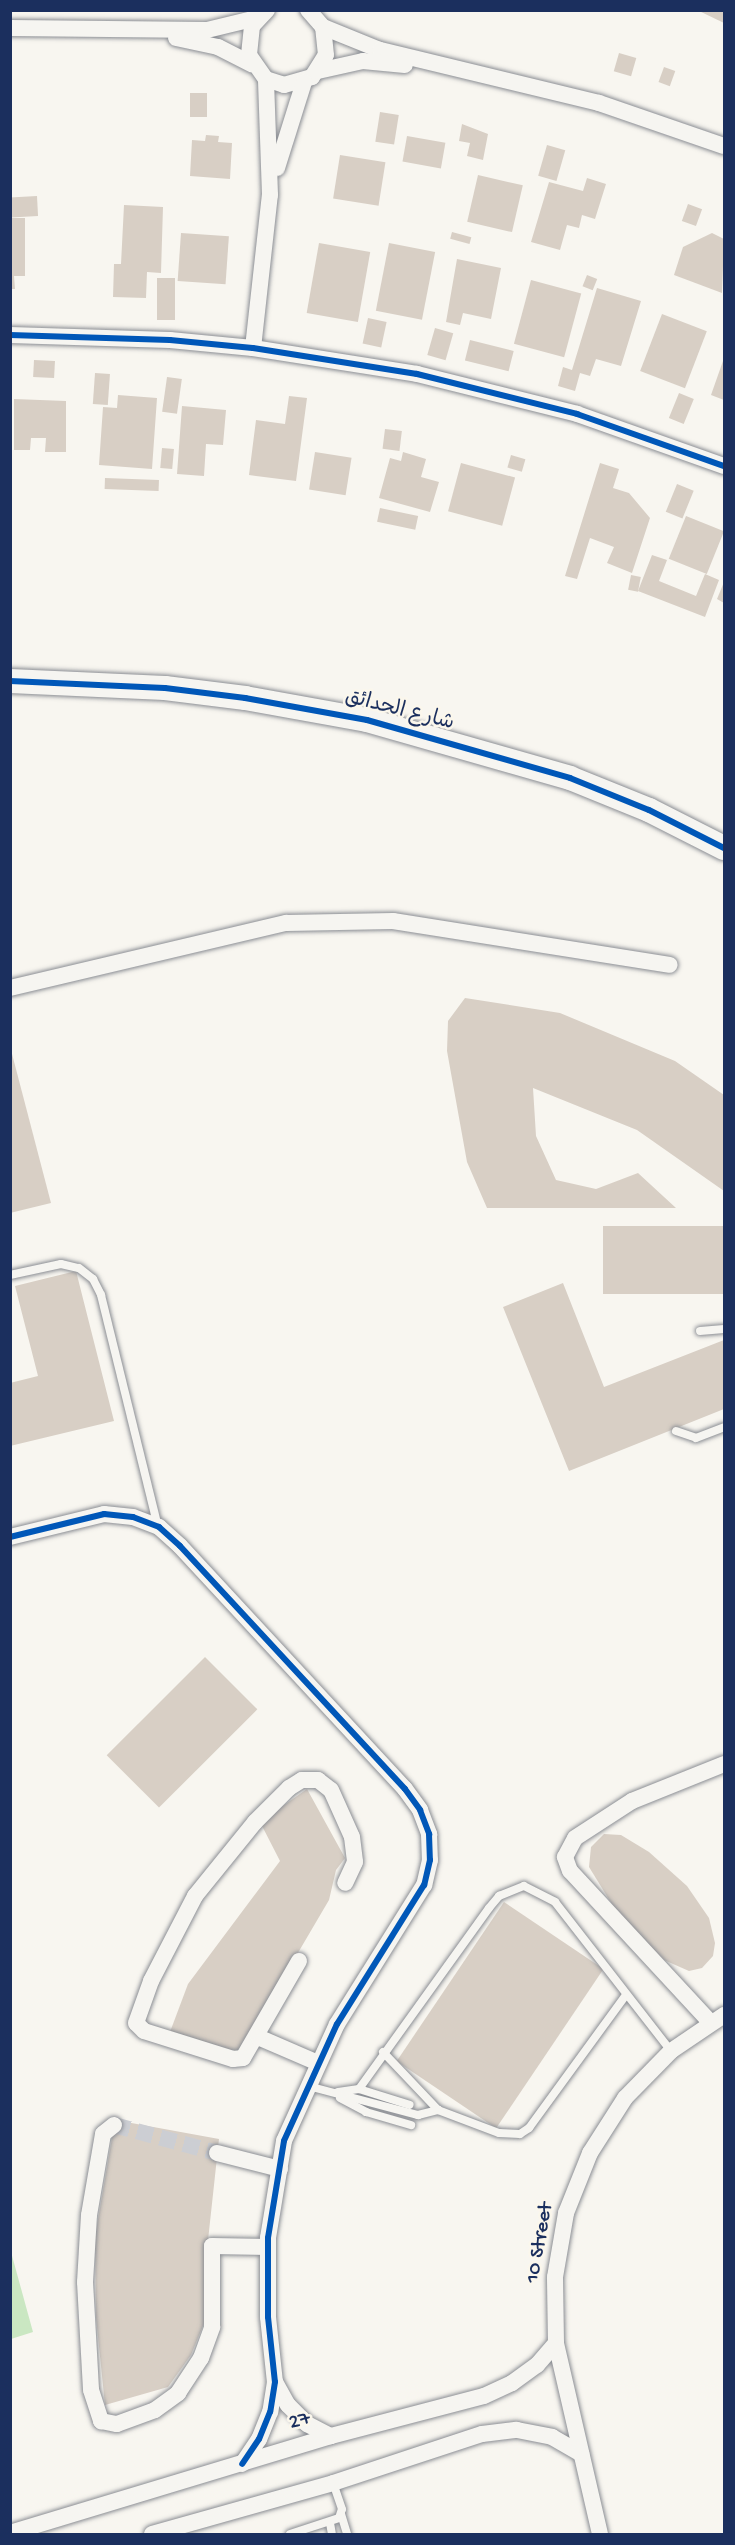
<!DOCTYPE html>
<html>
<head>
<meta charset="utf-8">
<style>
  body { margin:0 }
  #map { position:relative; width:735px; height:2545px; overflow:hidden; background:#f8f6f0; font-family:"Gochi Hand","Playpen Sans Arabic",sans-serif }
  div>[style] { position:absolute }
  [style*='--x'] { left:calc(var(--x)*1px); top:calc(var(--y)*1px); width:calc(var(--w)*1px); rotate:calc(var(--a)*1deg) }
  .green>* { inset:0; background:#cae7c2 }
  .building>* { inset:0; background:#d8cfc5; transform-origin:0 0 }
  .street-tunnel>* { height:16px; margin-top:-8px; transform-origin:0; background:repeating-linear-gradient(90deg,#ccced3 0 16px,transparent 0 24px) }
  .roads { filter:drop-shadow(0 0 2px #8b8e94) drop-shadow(0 0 2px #8b8e94) }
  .lane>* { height:8px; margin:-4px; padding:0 4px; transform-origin:4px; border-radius:4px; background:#f6f5f1 }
  .street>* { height:16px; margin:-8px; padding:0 8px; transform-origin:8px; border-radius:8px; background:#f6f5f1 }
  .secondary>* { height:24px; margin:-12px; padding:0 12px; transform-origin:12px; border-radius:12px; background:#f6f5f1 }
  .cycleway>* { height:6px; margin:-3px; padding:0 3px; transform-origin:3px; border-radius:3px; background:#0057b8 }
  span { translate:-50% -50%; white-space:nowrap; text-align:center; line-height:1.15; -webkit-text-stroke:5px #fbf7ec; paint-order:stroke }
  .street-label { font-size:21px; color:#1b2f5e }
  .frame { position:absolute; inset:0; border:12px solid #1b2f5e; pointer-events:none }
</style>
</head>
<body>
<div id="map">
  <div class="green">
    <div style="clip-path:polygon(11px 2252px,33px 2332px,11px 2339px,10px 2339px)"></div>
  </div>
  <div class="building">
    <div style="clip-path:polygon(697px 10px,724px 10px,724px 23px)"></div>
    <div style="left:619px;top:53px;width:18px;height:19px;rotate:16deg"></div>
    <div style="left:664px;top:67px;width:12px;height:16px;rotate:20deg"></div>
    <div style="left:190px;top:93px;width:17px;height:24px"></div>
    <div style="left:380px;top:112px;width:19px;height:30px;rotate:9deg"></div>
    <div style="clip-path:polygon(462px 124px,488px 134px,483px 160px,467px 156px,470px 143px,459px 141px)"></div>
    <div style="clip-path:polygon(206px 135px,219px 136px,218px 142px,232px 143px,230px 179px,190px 176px,192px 140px,205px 141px)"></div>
    <div style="left:407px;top:136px;width:39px;height:26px;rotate:10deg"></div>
    <div style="left:547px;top:145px;width:19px;height:32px;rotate:16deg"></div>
    <div style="left:340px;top:155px;width:46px;height:44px;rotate:9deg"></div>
    <div style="left:478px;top:175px;width:46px;height:48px;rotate:13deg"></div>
    <div style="clip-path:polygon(587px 178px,606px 184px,595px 219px,582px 215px,579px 228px,567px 225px,560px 250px,531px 242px,549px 182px,583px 191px)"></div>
    <div style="left:37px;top:196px;width:20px;height:27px;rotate:87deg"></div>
    <div style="left:688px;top:204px;width:15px;height:18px;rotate:20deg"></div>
    <div style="clip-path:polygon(124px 205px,163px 207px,161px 273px,147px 272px,146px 298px,113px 297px,114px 264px,121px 264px)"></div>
    <div style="clip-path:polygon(10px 218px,25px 218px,25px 276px,14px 276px,15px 289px,10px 289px)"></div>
    <div style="left:452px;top:232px;width:20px;height:7px;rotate:15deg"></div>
    <div style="left:181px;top:233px;width:48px;height:48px;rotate:4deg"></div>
    <div style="clip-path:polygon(712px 233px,724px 239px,722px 293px,674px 275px,683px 247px)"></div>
    <div style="left:319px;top:243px;width:52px;height:71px;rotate:10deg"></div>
    <div style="left:389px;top:243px;width:47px;height:69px;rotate:11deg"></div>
    <div style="clip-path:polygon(457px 259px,501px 268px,491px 319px,463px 313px,460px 325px,446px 322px)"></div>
    <div style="left:587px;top:275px;width:11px;height:12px;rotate:22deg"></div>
    <div style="left:157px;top:278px;width:18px;height:42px"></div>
    <div style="left:531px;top:280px;width:52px;height:66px;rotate:15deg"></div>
    <div style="clip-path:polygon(597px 288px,641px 301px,621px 366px,596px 359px,590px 376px,580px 373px,575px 391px,558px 386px,563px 367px,572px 370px)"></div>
    <div style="left:662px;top:314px;width:48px;height:61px;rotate:21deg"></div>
    <div style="left:368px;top:318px;width:19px;height:26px;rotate:12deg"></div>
    <div style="left:435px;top:328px;width:19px;height:28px;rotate:16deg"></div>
    <div style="left:470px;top:340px;width:45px;height:21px;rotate:14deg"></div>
    <div style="clip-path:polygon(724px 358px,724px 400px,711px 395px)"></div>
    <div style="left:34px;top:360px;width:21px;height:17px;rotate:3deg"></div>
    <div style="left:95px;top:373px;width:15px;height:31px;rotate:4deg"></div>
    <div style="left:167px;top:377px;width:15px;height:35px;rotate:8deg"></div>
    <div style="left:679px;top:393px;width:16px;height:27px;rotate:22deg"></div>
    <div style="clip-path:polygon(118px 395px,157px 398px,152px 469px,99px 465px,103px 407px,117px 408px)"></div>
    <div style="clip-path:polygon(289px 396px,307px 398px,296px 481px,249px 475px,256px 420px,285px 424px)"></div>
    <div style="clip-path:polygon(14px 399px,66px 401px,66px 452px,45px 452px,46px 438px,31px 438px,30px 450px,14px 450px)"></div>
    <div style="clip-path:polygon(182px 406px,226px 410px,223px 445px,206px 444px,204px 476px,177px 474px)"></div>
    <div style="left:385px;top:429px;width:17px;height:20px;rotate:7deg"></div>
    <div style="left:162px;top:448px;width:12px;height:20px;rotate:5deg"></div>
    <div style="left:315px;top:452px;width:37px;height:38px;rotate:9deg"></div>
    <div style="clip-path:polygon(403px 452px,426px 459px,421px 477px,439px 482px,430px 512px,379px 498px,390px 458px,401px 461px)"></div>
    <div style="left:511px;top:455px;width:15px;height:13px;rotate:16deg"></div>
    <div style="left:461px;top:463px;width:56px;height:50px;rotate:15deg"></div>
    <div style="clip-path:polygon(600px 463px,619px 469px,613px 488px,629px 493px,650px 518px,632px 573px,607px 563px,614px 547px,590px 538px,577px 579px,565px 576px)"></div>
    <div style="left:105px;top:478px;width:54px;height:11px;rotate:2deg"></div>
    <div style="left:677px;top:484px;width:18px;height:30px;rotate:22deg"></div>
    <div style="left:380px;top:508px;width:39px;height:14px;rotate:12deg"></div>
    <div style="left:686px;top:516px;width:41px;height:46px;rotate:22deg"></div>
    <div style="clip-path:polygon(652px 555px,667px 560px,659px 581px,696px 596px,705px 574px,719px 580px,705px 617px,638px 591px)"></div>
    <div style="left:631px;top:575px;width:10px;height:15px;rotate:11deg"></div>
    <div style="clip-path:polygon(724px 582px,724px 603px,717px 599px)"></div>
    <div style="clip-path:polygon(465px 998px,560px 1013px,675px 1061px,724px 1095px,724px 1191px,637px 1130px,533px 1088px,536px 1136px,556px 1180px,596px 1189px,638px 1173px,676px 1208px,487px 1208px,467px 1162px,447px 1051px,448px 1021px)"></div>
    <div style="clip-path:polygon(11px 1050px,51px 1203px,10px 1213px,10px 1051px)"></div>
    <div style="left:724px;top:1226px;width:68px;height:121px;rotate:90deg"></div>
    <div style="clip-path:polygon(76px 1271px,114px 1421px,10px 1446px,10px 1383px,38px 1376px,15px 1286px)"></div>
    <div style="clip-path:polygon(563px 1283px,604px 1387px,724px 1340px,724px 1409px,569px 1471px,503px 1307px)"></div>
    <div style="left:205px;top:1657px;width:74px;height:139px;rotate:45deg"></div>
    <div style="clip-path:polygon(307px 1789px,345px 1858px,336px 1870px,329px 1900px,238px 2055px,170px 2032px,188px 1984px,280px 1861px,260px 1822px)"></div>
    <div style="clip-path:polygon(604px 1834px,621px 1835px,649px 1852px,687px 1886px,709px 1918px,715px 1943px,713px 1956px,702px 1968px,689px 1971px,664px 1960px,621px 1919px,589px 1867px,591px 1847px)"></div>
    <div style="left:504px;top:1902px;width:120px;height:192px;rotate:34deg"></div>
    <div style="clip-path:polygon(115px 2120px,219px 2139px,205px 2268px,209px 2311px,191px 2355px,168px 2387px,105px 2405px,96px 2317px,95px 2237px)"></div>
  </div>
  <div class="street-tunnel">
    <div style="--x:114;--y:2125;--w:107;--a:15.2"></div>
  </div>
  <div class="roads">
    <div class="lane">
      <div style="--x:10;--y:1275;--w:52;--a:-12.2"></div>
      <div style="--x:61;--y:1264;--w:18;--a:13"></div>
      <div style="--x:79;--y:1268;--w:18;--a:38"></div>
      <div style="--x:93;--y:1279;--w:18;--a:63"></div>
      <div style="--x:101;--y:1295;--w:239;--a:76.2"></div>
      <div style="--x:700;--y:1331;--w:24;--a:-5"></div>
      <div style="--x:676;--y:1431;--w:21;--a:19"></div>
      <div style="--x:696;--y:1438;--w:30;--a:-21"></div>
      <div style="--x:383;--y:2052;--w:80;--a:46.5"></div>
      <div style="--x:438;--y:2110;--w:65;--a:20.7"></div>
      <div style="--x:499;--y:2133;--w:21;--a:3"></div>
      <div style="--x:520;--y:2134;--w:11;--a:-34"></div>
      <div style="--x:529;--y:2128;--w:165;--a:-53.9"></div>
      <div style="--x:308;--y:2086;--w:114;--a:14.8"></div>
      <div style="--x:418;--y:2115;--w:21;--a:-14"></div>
      <div style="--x:359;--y:2089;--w:223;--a:-54.3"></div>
      <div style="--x:489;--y:1908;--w:16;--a:-50"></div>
      <div style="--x:499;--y:1896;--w:27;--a:-22"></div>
      <div style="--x:524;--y:1886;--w:35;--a:27"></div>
      <div style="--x:555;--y:1902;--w:189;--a:52.1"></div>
      <div style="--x:338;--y:2092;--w:21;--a:-8"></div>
      <div style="--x:359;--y:2089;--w:53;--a:17.4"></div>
      <div style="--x:340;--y:2098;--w:30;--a:28"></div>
      <div style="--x:366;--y:2112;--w:47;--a:16.1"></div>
      <div style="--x:341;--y:2514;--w:21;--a:73"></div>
      <div style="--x:330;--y:2523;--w:11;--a:80"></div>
      <div style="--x:290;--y:2534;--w:52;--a:-18.1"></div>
      <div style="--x:339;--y:2518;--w:9;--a:-72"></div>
      <div style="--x:342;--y:2509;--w:28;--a:-109"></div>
    </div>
    <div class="street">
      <div style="--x:267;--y:10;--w:22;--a:133"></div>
      <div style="--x:252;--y:26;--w:29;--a:96"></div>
      <div style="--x:249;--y:55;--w:29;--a:55"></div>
      <div style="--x:266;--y:79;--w:19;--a:18"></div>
      <div style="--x:284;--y:85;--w:29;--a:-16"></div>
      <div style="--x:312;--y:77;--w:26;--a:-58"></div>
      <div style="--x:326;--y:55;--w:28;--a:-96"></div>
      <div style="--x:323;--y:27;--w:23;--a:-131"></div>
      <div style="--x:323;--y:27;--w:61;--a:22"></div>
      <div style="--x:380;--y:50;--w:225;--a:13.6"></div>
      <div style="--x:599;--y:103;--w:132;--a:19"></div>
      <div style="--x:10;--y:28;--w:197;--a:0.6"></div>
      <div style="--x:207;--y:30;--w:51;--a:-13.5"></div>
      <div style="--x:176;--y:38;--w:43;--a:12.1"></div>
      <div style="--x:218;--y:47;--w:38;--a:27"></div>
      <div style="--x:318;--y:71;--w:46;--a:-12.5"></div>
      <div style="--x:363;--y:61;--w:42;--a:5.4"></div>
      <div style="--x:277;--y:168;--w:90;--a:-72.6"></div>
      <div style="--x:10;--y:335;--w:160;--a:1.8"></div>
      <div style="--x:170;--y:340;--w:83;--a:5.5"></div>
      <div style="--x:253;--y:348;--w:166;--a:9"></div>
      <div style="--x:417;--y:374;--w:165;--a:14"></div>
      <div style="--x:577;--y:414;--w:156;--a:19.5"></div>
      <div style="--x:253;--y:348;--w:154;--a:-83.7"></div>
      <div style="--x:270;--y:195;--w:116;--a:-92"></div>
      <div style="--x:10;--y:988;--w:284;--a:-13.3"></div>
      <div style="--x:286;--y:923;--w:107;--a:-1.1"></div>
      <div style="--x:393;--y:921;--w:280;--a:9"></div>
      <div style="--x:10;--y:1537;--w:97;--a:-13.7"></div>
      <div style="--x:104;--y:1514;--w:29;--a:6"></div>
      <div style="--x:133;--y:1517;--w:28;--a:21"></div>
      <div style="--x:159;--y:1527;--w:28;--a:42"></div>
      <div style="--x:180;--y:1546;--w:331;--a:47.2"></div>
      <div style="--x:405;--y:1789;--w:26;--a:54"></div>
      <div style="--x:420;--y:1810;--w:26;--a:69"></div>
      <div style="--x:429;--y:1834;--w:26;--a:88"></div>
      <div style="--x:430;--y:1860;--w:26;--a:103"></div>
      <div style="--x:424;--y:1885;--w:164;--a:122"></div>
      <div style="--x:337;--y:2024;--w:128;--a:114.4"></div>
      <div style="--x:284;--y:2141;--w:98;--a:99.4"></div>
      <div style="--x:268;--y:2238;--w:79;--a:90"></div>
      <div style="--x:268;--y:2317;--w:65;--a:83.9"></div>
      <div style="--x:275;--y:2382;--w:30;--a:99"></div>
      <div style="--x:270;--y:2412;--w:29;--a:112"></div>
      <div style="--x:259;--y:2439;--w:30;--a:124"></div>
      <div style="--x:299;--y:1961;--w:112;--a:120"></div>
      <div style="--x:243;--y:2058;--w:10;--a:174"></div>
      <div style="--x:233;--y:2059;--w:93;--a:-162.5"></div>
      <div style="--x:144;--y:2031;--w:11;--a:-135"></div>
      <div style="--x:136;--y:2023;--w:45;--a:-70.3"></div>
      <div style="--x:151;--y:1981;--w:96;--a:-62.6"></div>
      <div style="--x:195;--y:1896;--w:95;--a:-51"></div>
      <div style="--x:255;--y:1822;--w:48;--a:-45"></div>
      <div style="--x:289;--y:1788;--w:15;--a:-32"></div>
      <div style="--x:302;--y:1780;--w:16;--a:0"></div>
      <div style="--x:318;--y:1780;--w:16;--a:38"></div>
      <div style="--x:331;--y:1790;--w:51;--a:65.9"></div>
      <div style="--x:352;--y:1837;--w:25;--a:83"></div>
      <div style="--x:355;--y:1862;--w:23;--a:115"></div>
      <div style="--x:711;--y:2023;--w:207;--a:-132.8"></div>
      <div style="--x:570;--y:1871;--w:15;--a:-110"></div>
      <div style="--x:565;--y:1857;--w:21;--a:-62"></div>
      <div style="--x:575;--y:1838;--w:68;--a:-33"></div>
      <div style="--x:632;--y:1801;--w:99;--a:-21.9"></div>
      <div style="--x:258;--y:2037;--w:65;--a:23.4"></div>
      <div style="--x:114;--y:2125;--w:14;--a:141"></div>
      <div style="--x:103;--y:2134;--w:82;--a:99.8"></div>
      <div style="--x:89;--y:2215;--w:67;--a:93.4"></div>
      <div style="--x:85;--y:2282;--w:108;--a:86.8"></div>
      <div style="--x:91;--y:2390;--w:33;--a:72"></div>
      <div style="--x:101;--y:2421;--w:16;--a:11"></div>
      <div style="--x:117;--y:2424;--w:40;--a:-20.2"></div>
      <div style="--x:155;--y:2410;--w:29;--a:-36"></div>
      <div style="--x:178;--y:2393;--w:42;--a:-56.7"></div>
      <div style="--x:201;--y:2358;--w:33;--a:-70"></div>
      <div style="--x:212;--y:2327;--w:81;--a:-90"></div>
      <div style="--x:212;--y:2246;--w:56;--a:1"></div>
      <div style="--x:217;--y:2153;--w:65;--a:14.3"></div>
      <div style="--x:275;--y:2382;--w:26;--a:61"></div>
      <div style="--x:288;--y:2405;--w:27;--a:45"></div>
      <div style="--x:307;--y:2424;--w:27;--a:27"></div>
      <div style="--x:10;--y:2533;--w:335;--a:-16.8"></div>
      <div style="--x:331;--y:2436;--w:158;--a:-14.7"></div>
      <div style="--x:484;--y:2396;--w:31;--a:-25"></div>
      <div style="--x:512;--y:2383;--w:31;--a:-36"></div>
      <div style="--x:537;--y:2365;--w:29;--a:-49"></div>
      <div style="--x:152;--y:2534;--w:188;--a:-15.7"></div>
      <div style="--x:333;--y:2483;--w:157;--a:-18.2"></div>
      <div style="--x:482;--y:2434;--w:35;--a:-7"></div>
      <div style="--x:517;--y:2430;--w:36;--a:11"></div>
      <div style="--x:552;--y:2437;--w:34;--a:30"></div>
      <div style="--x:600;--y:2534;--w:196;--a:-103"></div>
      <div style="--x:556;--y:2343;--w:66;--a:-90.9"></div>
      <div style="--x:555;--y:2277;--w:65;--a:-80.2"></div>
      <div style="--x:566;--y:2213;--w:65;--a:-68.2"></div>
      <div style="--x:590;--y:2153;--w:65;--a:-57.5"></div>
      <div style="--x:625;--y:2098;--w:66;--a:-45.6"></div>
      <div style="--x:671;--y:2051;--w:64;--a:-34.2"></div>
    </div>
    <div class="secondary">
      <div style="--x:10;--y:681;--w:155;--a:2.6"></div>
      <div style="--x:165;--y:688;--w:81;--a:7.1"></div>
      <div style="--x:245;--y:698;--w:124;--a:10.2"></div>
      <div style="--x:367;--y:720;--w:211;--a:15.9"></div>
      <div style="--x:570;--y:778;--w:85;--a:22.1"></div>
      <div style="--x:649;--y:810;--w:84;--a:26.9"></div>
    </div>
  </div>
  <div class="cycleway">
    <div style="--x:10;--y:335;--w:160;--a:1.8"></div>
    <div style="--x:170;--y:340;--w:83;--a:5.5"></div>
    <div style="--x:253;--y:348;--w:166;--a:9"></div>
    <div style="--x:417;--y:374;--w:165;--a:14"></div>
    <div style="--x:577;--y:414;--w:156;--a:19.5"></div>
    <div style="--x:10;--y:681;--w:155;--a:2.6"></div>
    <div style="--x:165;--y:688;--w:81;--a:7.1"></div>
    <div style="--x:245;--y:698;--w:124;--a:10.2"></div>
    <div style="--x:367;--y:720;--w:211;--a:15.9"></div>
    <div style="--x:570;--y:778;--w:85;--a:22.1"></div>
    <div style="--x:649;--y:810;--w:84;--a:26.9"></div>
    <div style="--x:10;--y:1537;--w:97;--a:-13.7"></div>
    <div style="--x:104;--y:1514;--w:29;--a:6"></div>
    <div style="--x:133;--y:1517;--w:28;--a:21"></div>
    <div style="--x:159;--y:1527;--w:28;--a:42"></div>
    <div style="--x:180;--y:1546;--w:331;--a:47.2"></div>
    <div style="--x:405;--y:1789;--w:26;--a:54"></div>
    <div style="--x:420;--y:1810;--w:26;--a:69"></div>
    <div style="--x:429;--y:1834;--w:26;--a:88"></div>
    <div style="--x:430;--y:1860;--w:26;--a:103"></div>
    <div style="--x:424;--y:1885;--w:164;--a:122"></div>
    <div style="--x:337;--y:2024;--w:128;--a:114.4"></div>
    <div style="--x:284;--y:2141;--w:98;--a:99.4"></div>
    <div style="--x:268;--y:2238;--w:79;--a:90"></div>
    <div style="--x:268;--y:2317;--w:65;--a:83.9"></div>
    <div style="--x:275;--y:2382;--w:30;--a:99"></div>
    <div style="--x:270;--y:2412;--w:29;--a:112"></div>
    <div style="--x:259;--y:2439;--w:30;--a:124"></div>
  </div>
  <div class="street-label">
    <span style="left:399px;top:712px;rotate:14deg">شارع الحدائق</span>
    <span style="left:541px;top:2243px;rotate:-80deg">10 Street</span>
    <span style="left:300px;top:2422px;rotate:-17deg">27</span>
  </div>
  <div class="frame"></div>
</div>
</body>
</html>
